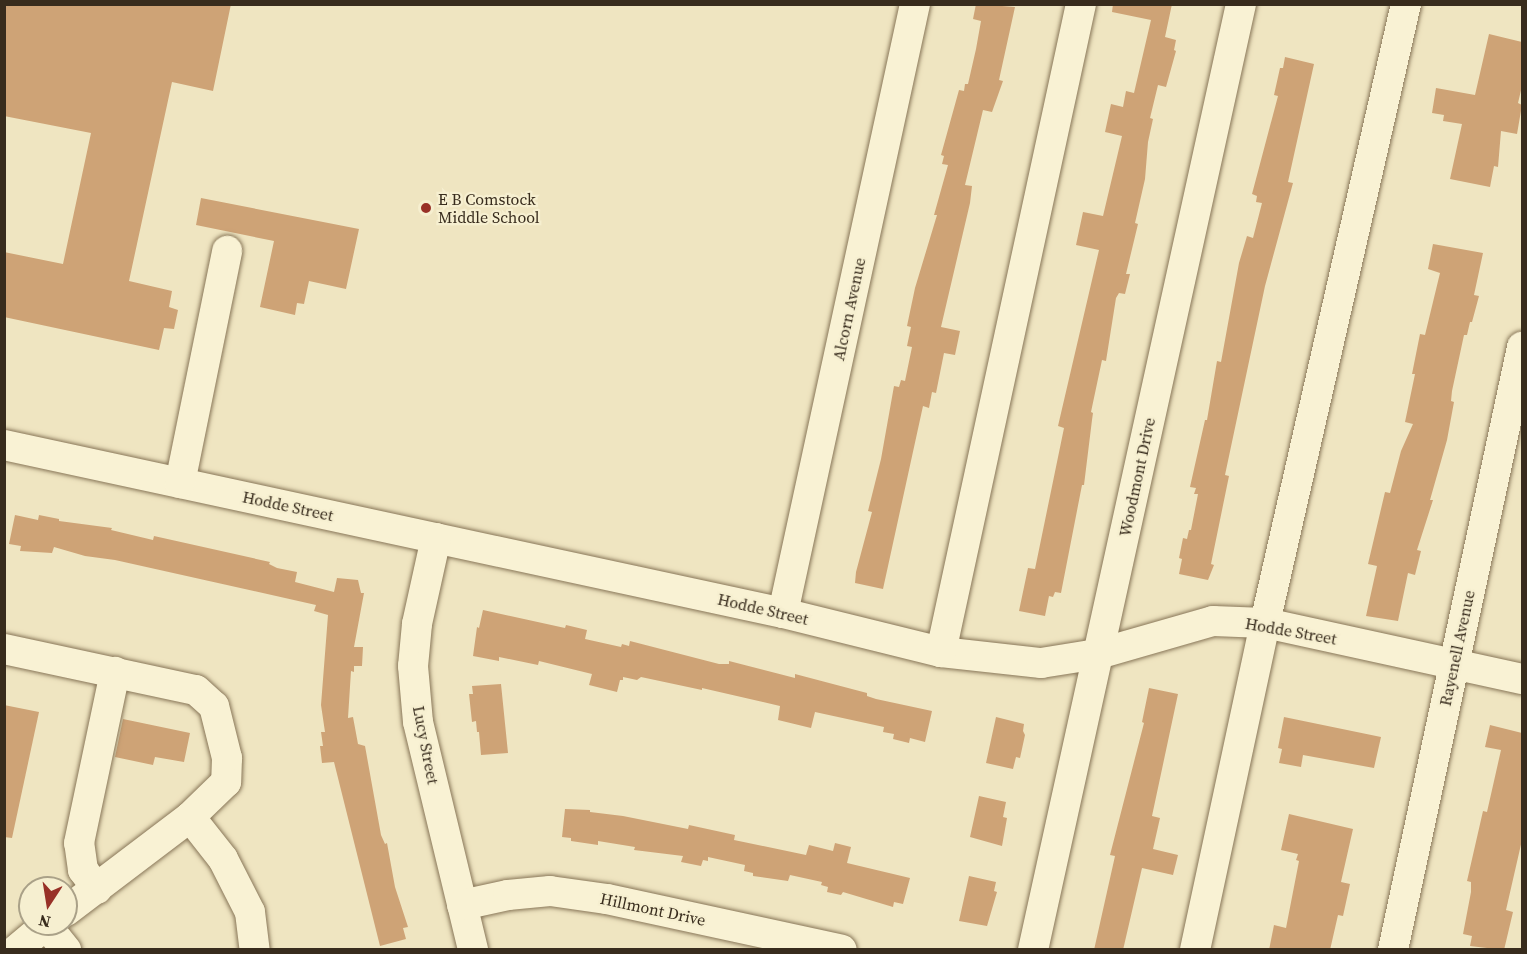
<!DOCTYPE html>
<html>
<head>
<meta charset="utf-8">
<style>
  body { margin:0 }
  #map { position:relative; width:1527px; height:954px; overflow:hidden; background:#efe5c1; font-family:"Source Serif 4",serif }
  div>[style] { position:absolute }
  [style*='--x'] { left:calc(var(--x)*1px); top:calc(var(--y)*1px); width:calc(var(--w)*1px); rotate:calc(var(--a)*1deg) }
  .building>* { inset:0; background:#cea376 }
  .roads { filter:drop-shadow(0 0 2px #887658) drop-shadow(0 0 2px #887658) }
  .minor>* { height:30px; margin:-15px; padding:0 15px; transform-origin:15px; border-radius:15px; background:#f9f2d4 }
  .dots>* { width:16px; height:16px; translate:-50% -50%; box-sizing:border-box; border:3px solid #f6efd0; border-radius:50% }
  span { translate:-50% -50%; white-space:nowrap; text-align:center; line-height:1.15; -webkit-text-stroke:4.5px #f6efd0; paint-order:stroke }
  .poi-label { font-size:16px; color:#382c1d }
  .left { translate:0 -50%; text-align:left }
  .street-label { font-size:16px; color:#382c1d }
  .frame { position:absolute; inset:0; border:6px solid #382c1d; pointer-events:none }
  .north { position:absolute; left:18px; top:876px; width:60px; height:60px; box-sizing:border-box; background:#f6efd0; border:2px solid #aaa188; border-radius:50%; rotate:192deg; font-size:16px; font-weight:700; line-height:24px; text-align:center; color:#382c1d }
  .north::after { content:''; display:block; margin:auto; width:21px; height:27px; background:#983127; clip-path:polygon(50% 0,100% 100%,50% 72%,0 100%) }
</style>
</head>
<body>
<div id="map">
  <div class="building">
    <div style="clip-path:polygon(4px 4px,231px 4px,213px 91px,172px 82px,129px 281px,172px 291px,169px 307px,178px 310px,174px 329px,164px 328px,159px 350px,4px 317px,4px 252px,63px 264px,91px 133px,4px 116px)"></div>
    <div style="clip-path:polygon(976px 4px,1015px 7px,999px 80px,1003px 81px,992px 112px,983px 110px,965px 185px,972px 186px,970px 203px,941px 327px,960px 331px,955px 355px,944px 353px,936px 393px,932px 392px,929px 408px,923px 406px,883px 589px,855px 583px,856px 572px,872px 512px,868px 511px,881px 459px,894px 386px,899px 387px,901px 380px,905px 381px,912px 347px,907px 346px,911px 327px,907px 326px,915px 288px,937px 215px,934px 215px,948px 165px,942px 164px,944px 156px,941px 155px,959px 90px,964px 91px,965px 84px,968px 84px,976px 49px,981px 21px,973px 19px)"></div>
    <div style="clip-path:polygon(1113px 4px,1172px 4px,1165px 37px,1176px 40px,1174px 50px,1176px 51px,1166px 87px,1158px 85px,1150px 118px,1153px 119px,1148px 142px,1145px 179px,1135px 223px,1138px 224px,1126px 274px,1130px 274px,1125px 294px,1119px 293px,1116px 298px,1106px 361px,1102px 360px,1091px 412px,1093px 413px,1092px 420px,1084px 485px,1082px 485px,1061px 593px,1055px 592px,1053px 597px,1049px 596px,1045px 616px,1019px 611px,1028px 568px,1035px 569px,1064px 428px,1058px 426px,1099px 250px,1076px 245px,1083px 212px,1103px 216px,1122px 136px,1105px 132px,1111px 104px,1123px 107px,1126px 91px,1134px 93px,1151px 20px,1112px 12px)"></div>
    <div style="clip-path:polygon(1489px 34px,1522px 42px,1522px 86px,1518px 103px,1522px 105px,1517px 134px,1501px 131px,1498px 167px,1494px 166px,1490px 187px,1450px 179px,1462px 124px,1443px 121px,1444px 115px,1432px 113px,1436px 88px,1475px 95px)"></div>
    <div style="clip-path:polygon(1285px 57px,1314px 64px,1288px 182px,1293px 183px,1265px 286px,1225px 475px,1229px 476px,1211px 564px,1214px 565px,1208px 580px,1179px 574px,1182px 559px,1179px 558px,1183px 538px,1187px 539px,1189px 530px,1191px 530px,1198px 494px,1194px 494px,1196px 488px,1190px 487px,1205px 420px,1207px 420px,1217px 361px,1221px 362px,1239px 263px,1247px 236px,1253px 238px,1262px 203px,1256px 202px,1257px 196px,1252px 194px,1278px 96px,1274px 95px,1280px 68px,1283px 68px)"></div>
    <div style="clip-path:polygon(201px 198px,359px 229px,346px 289px,309px 281px,304px 304px,297px 303px,295px 315px,260px 307px,274px 241px,196px 225px)"></div>
    <div style="clip-path:polygon(1433px 244px,1483px 253px,1474px 295px,1479px 296px,1472px 322px,1470px 322px,1467px 335px,1464px 335px,1452px 391px,1451px 401px,1454px 402px,1447px 440px,1430px 500px,1433px 500px,1417px 550px,1421px 551px,1415px 575px,1408px 573px,1398px 621px,1366px 616px,1377px 566px,1368px 564px,1385px 492px,1390px 493px,1401px 451px,1413px 424px,1405px 422px,1415px 374px,1412px 374px,1420px 334px,1425px 335px,1440px 273px,1428px 269px)"></div>
    <div style="clip-path:polygon(15px 515px,38px 520px,39px 515px,59px 519px,59px 521px,112px 528px,111px 530px,153px 540px,154px 536px,270px 562px,269px 564px,277px 568px,297px 572px,295px 582px,334px 592px,337px 578px,358px 580px,361px 593px,364px 593px,354px 647px,363px 647px,362px 666px,354px 666px,354px 672px,351px 671px,348px 718px,353px 717px,358px 744px,365px 746px,381px 835px,385px 844px,387px 843px,395px 887px,408px 927px,403px 928px,406px 939px,380px 946px,334px 762px,322px 763px,320px 746px,323px 746px,321px 732px,325px 732px,321px 705px,328px 615px,314px 611px,316px 605px,115px 560px,85px 556px,54px 547px,52px 553px,20px 551px,21px 546px,9px 544px)"></div>
    <div style="clip-path:polygon(483px 610px,565px 628px,566px 625px,587px 630px,585px 639px,621px 647px,622px 644px,629px 646px,630px 641px,719px 664px,729px 664px,729px 661px,795px 678px,795px 674px,867px 693px,867px 696px,876px 699px,932px 711px,925px 742px,910px 738px,909px 743px,893px 739px,894px 734px,883px 732px,884px 727px,815px 712px,811px 728px,778px 720px,780px 706px,702px 688px,702px 690px,641px 677px,637px 680px,623px 677px,623px 680px,620px 680px,617px 692px,589px 685px,592px 674px,539px 661px,538px 665px,499px 657px,499px 661px,473px 656px,477px 627px,479px 628px)"></div>
    <div style="clip-path:polygon(501px 684px,508px 753px,481px 755px,479px 732px,477px 732px,476px 721px,472px 722px,469px 694px,473px 694px,472px 686px)"></div>
    <div style="clip-path:polygon(1149px 688px,1178px 694px,1152px 816px,1160px 818px,1153px 849px,1178px 855px,1173px 875px,1142px 868px,1123px 950px,1094px 950px,1115px 856px,1110px 855px,1144px 723px,1142px 722px)"></div>
    <div style="clip-path:polygon(4px 705px,39px 712px,12px 838px,4px 837px)"></div>
    <div style="clip-path:polygon(996px 717px,1024px 724px,1023px 731px,1025px 735px,1020px 758px,1016px 757px,1013px 769px,986px 763px)"></div>
    <div style="clip-path:polygon(1284px 717px,1381px 737px,1374px 768px,1303px 755px,1301px 767px,1279px 763px,1282px 749px,1278px 748px)"></div>
    <div style="clip-path:polygon(123px 719px,190px 733px,184px 762px,155px 757px,153px 765px,115px 757px)"></div>
    <div style="clip-path:polygon(1490px 725px,1522px 733px,1522px 840px,1506px 910px,1513px 912px,1504px 950px,1470px 946px,1472px 936px,1463px 934px,1471px 892px,1471px 882px,1467px 881px,1483px 811px,1487px 812px,1501px 750px,1485px 747px)"></div>
    <div style="clip-path:polygon(979px 796px,1006px 802px,1003px 817px,1007px 818px,1002px 846px,970px 837px)"></div>
    <div style="clip-path:polygon(565px 809px,590px 810px,590px 812px,623px 816px,688px 829px,689px 825px,735px 835px,734px 840px,806px 855px,809px 845px,833px 851px,835px 843px,851px 847px,847px 863px,910px 878px,903px 904px,894px 902px,893px 907px,843px 892px,841px 895px,827px 892px,828px 887px,821px 885px,822px 882px,790px 875px,788px 881px,753px 876px,753px 873px,744px 871px,745px 865px,708px 857px,708px 861px,703px 860px,701px 866px,681px 862px,683px 856px,634px 850px,635px 847px,598px 841px,598px 845px,571px 841px,571px 838px,562px 837px)"></div>
    <div style="clip-path:polygon(1289px 814px,1353px 829px,1341px 882px,1350px 884px,1343px 916px,1338px 915px,1330px 950px,1269px 950px,1274px 925px,1286px 928px,1299px 861px,1296px 860px,1298px 854px,1281px 850px)"></div>
    <div style="clip-path:polygon(969px 876px,996px 882px,994px 891px,997px 892px,987px 926px,959px 921px)"></div>
  </div>
  <div class="roads">
    <div class="minor">
      <div style="--x:4;--y:445;--w:797;--a:12.17"></div>
      <div style="--x:783;--y:613;--w:163;--a:13.9"></div>
      <div style="--x:941;--y:652;--w:101;--a:6.3"></div>
      <div style="--x:1041;--y:663;--w:58;--a:-9"></div>
      <div style="--x:1098;--y:654;--w:120;--a:-16"></div>
      <div style="--x:1213;--y:621;--w:52;--a:2.2"></div>
      <div style="--x:1265;--y:623;--w:263;--a:12.3"></div>
      <div style="--x:180;--y:483;--w:237;--a:-78.5"></div>
      <div style="--x:436;--y:538;--w:88;--a:102.5"></div>
      <div style="--x:417;--y:624;--w:42;--a:95.4"></div>
      <div style="--x:413;--y:666;--w:56;--a:84.9"></div>
      <div style="--x:418;--y:722;--w:235;--a:76.4"></div>
      <div style="--x:783;--y:613;--w:623;--a:-77.77"></div>
      <div style="--x:4;--y:649;--w:196;--a:12.1"></div>
      <div style="--x:196;--y:690;--w:24;--a:42"></div>
      <div style="--x:214;--y:706;--w:54;--a:76"></div>
      <div style="--x:227;--y:758;--w:24;--a:92"></div>
      <div style="--x:226;--y:782;--w:50;--a:135.8"></div>
      <div style="--x:190;--y:817;--w:156;--a:142.8"></div>
      <div style="--x:941;--y:652;--w:663;--a:-77.81"></div>
      <div style="--x:190;--y:817;--w:53;--a:51.8"></div>
      <div style="--x:223;--y:859;--w:59;--a:63"></div>
      <div style="--x:250;--y:912;--w:38;--a:83"></div>
      <div style="--x:97;--y:889;--w:24;--a:-126"></div>
      <div style="--x:83;--y:870;--w:27;--a:-98"></div>
      <div style="--x:79;--y:843;--w:175;--a:-78.1"></div>
      <div style="--x:462;--y:905;--w:47;--a:-12.3"></div>
      <div style="--x:508;--y:895;--w:42;--a:-5.4"></div>
      <div style="--x:550;--y:891;--w:58;--a:8"></div>
      <div style="--x:607;--y:899;--w:240;--a:12.2"></div>
      <div style="--x:46;--y:925;--w:32;--a:51"></div>
      <div style="--x:16;--y:950;--w:40;--a:-40"></div>
      <div style="--x:1033;--y:950;--w:969;--a:-77.6"></div>
      <div style="--x:1195;--y:950;--w:334;--a:-77.9"></div>
      <div style="--x:1265;--y:623;--w:635;--a:-77.17"></div>
      <div style="--x:1393;--y:950;--w:617;--a:-77.92"></div>
    </div>
  </div>
  <div class="dots">
    <div style="left:426px;top:208px;background:#983127"></div>
  </div>
  <div class="poi-label">
    <span class="left" style="left:438px;top:208px">E B Comstock<br>Middle School</span>
  </div>
  <div class="street-label">
    <span style="left:849px;top:309px;rotate:-78deg">Alcorn Avenue</span>
    <span style="left:1137px;top:477px;rotate:-78deg">Woodmont Drive</span>
    <span style="left:288px;top:506px;rotate:12deg">Hodde Street</span>
    <span style="left:763px;top:609px;rotate:13deg">Hodde Street</span>
    <span style="left:1291px;top:631px;rotate:10deg">Hodde Street</span>
    <span style="left:1457px;top:648px;rotate:-78deg">Rayenell Avenue</span>
    <span style="left:426px;top:745px;rotate:79deg">Lucy Street</span>
    <span style="left:653px;top:909px;rotate:12deg">Hillmont Drive</span>
  </div>
  <div class="frame"></div>
  <div class="north">N</div>
</div>
</body>
</html>
